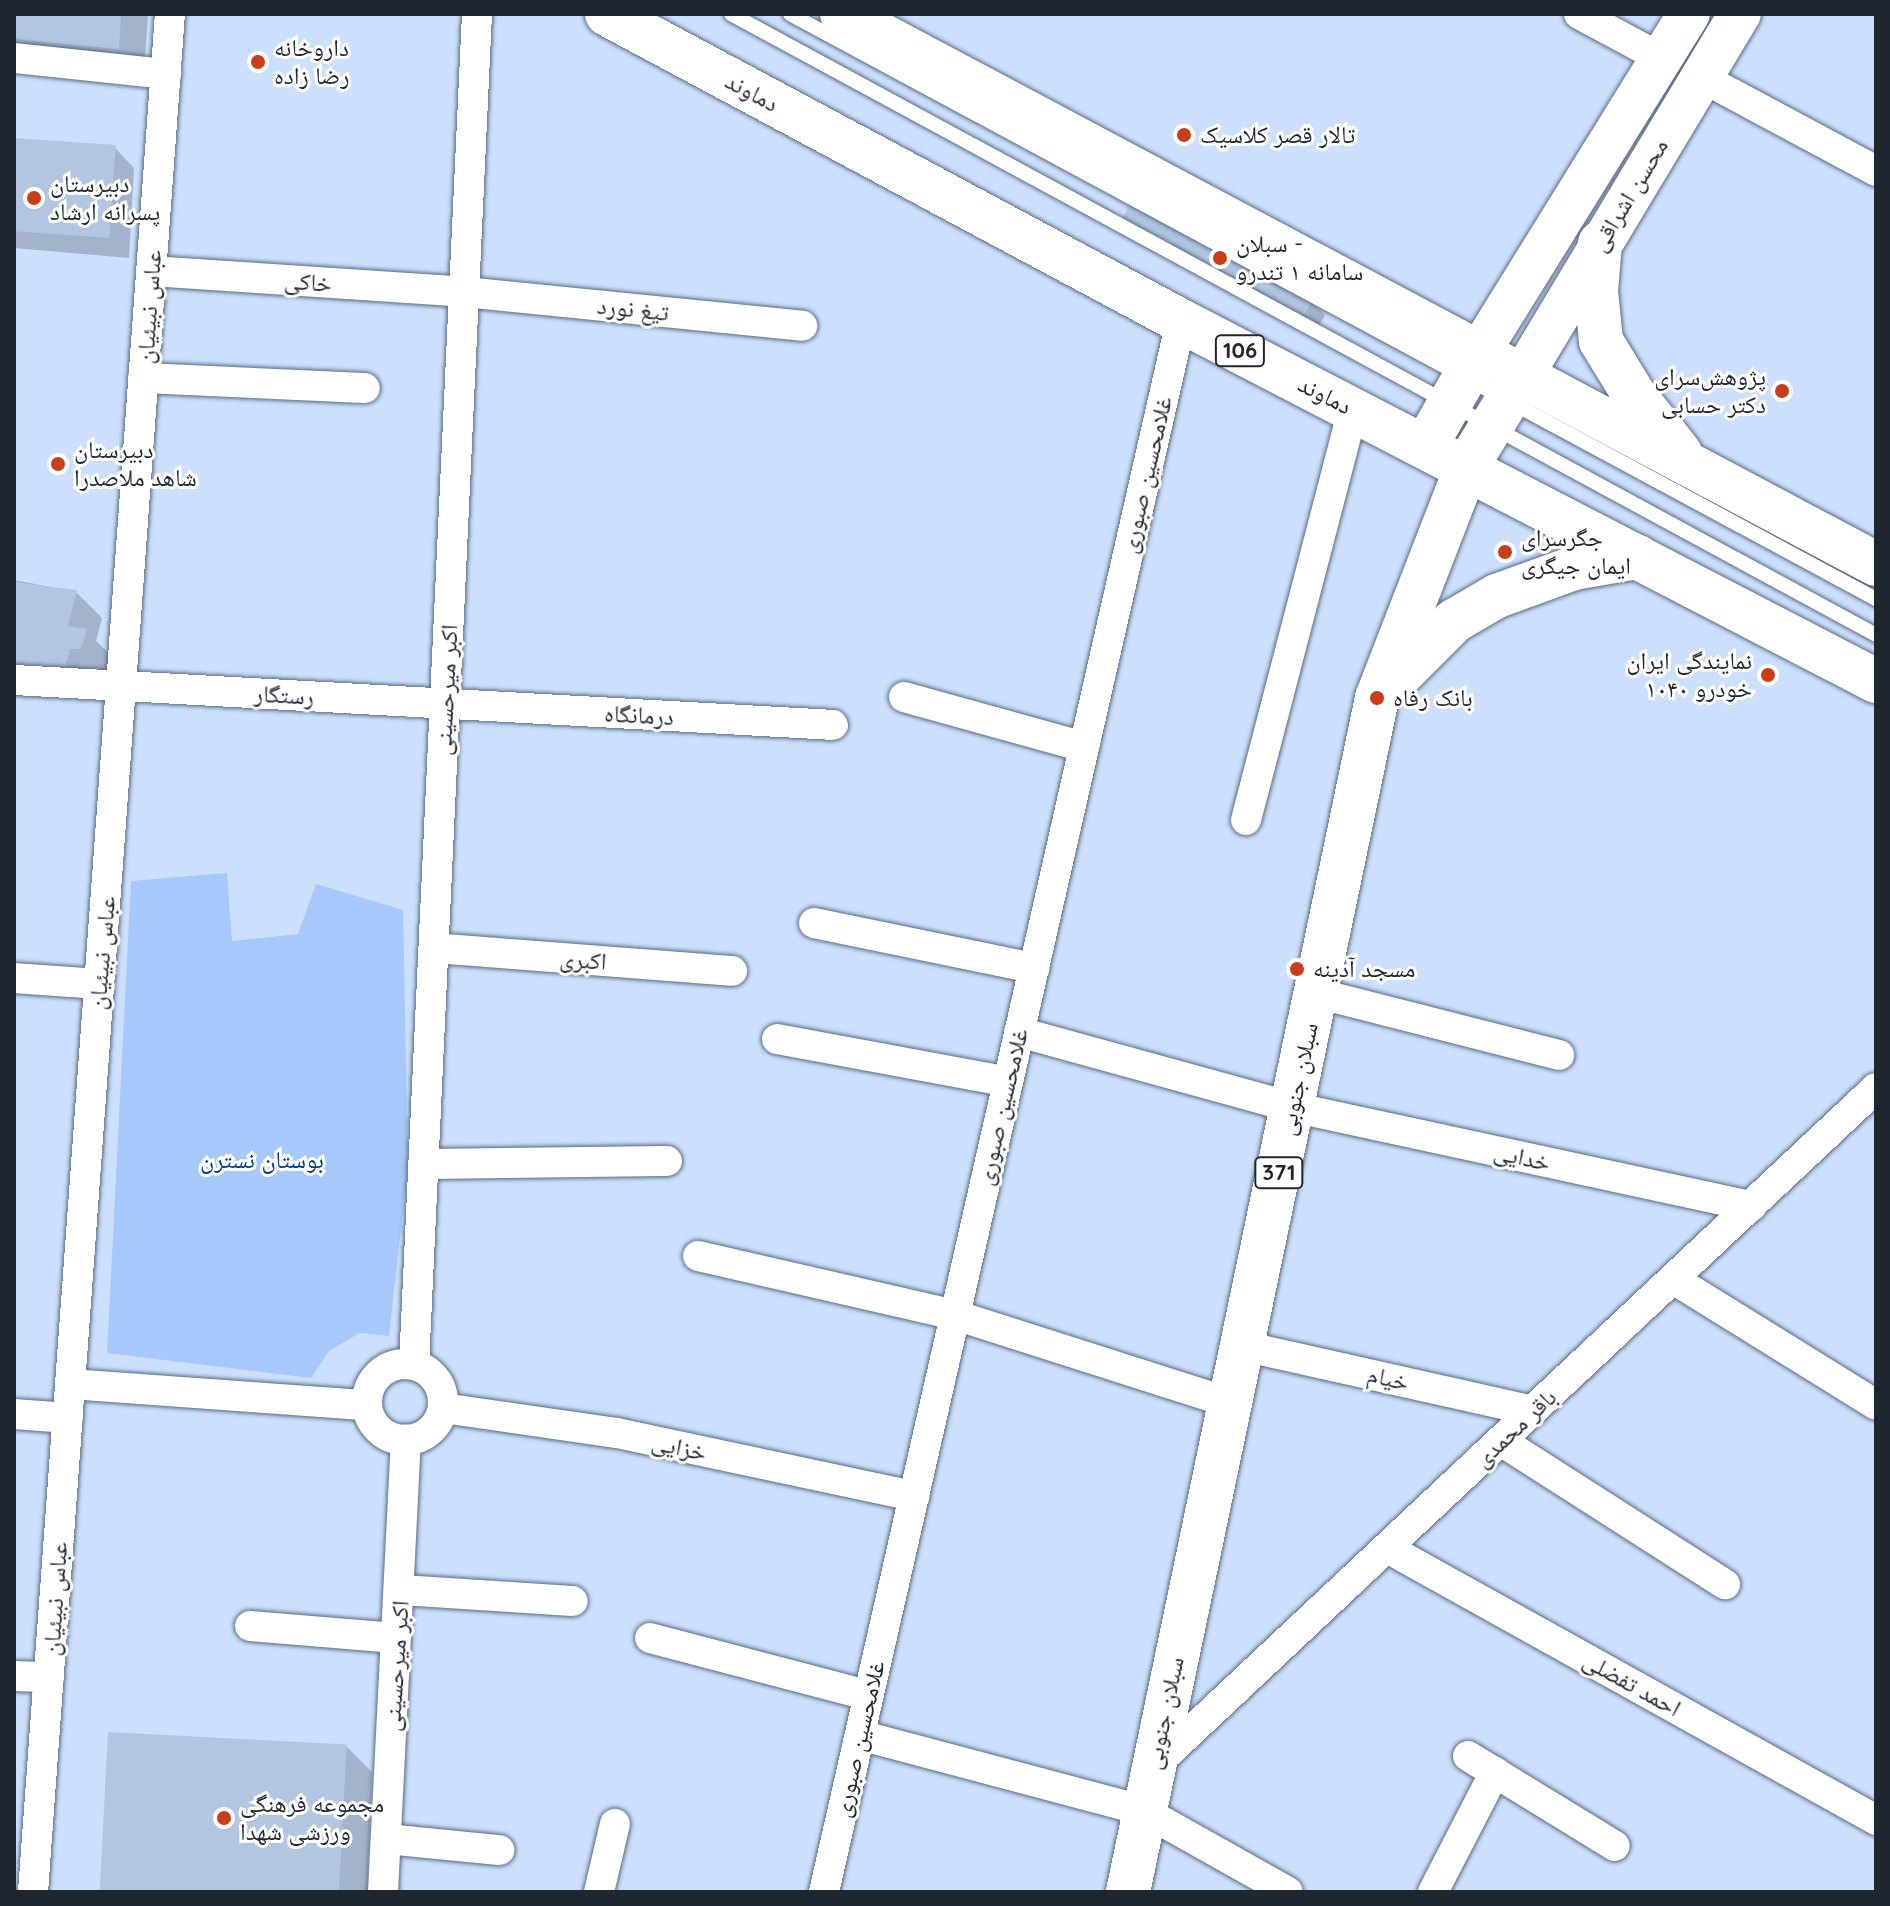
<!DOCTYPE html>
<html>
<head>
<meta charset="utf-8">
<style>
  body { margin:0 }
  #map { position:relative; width:1890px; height:1906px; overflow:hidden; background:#cce0fe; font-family:Quicksand,"Noto Naskh Arabic",sans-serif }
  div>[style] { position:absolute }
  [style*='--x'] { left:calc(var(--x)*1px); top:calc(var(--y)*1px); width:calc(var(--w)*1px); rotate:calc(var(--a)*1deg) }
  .green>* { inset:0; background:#a7c8fa }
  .shadow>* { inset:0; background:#0003 }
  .building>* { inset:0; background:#b2c6e2; transform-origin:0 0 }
  .roads { filter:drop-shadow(0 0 2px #586a83) drop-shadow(0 0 2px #586a83) }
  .lane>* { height:14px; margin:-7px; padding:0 7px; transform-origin:7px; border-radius:7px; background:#fff }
  .street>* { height:30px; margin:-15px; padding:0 15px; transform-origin:15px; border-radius:15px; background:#fff }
  .street>.ring { margin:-15px; padding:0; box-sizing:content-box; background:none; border:30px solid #fff; border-radius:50% }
  .secondary>* { height:42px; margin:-21px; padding:0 21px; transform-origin:21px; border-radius:21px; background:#fff }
  .primary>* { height:44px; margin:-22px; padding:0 22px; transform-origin:22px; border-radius:22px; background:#fff }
  .dots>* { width:22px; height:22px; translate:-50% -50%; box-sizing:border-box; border:4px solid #fff; border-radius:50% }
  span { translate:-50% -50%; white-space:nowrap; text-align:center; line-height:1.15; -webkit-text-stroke:6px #fff; paint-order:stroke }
  .shield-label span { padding:2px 6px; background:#fff; border:2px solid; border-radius:6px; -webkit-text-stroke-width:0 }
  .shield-label { font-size:22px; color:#1e2630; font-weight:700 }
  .poi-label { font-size:24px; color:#1e2630 }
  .left { translate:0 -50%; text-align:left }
  .right { translate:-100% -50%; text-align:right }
  .street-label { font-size:24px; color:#1e2630 }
  .park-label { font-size:24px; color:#003b86 }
  .frame { position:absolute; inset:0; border:16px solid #1e2630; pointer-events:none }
</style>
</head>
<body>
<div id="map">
  <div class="green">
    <div style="clip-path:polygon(227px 873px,232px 941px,298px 934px,316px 884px,403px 910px,408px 1167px,389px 1336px,359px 1333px,329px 1351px,311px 1378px,107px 1353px,131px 881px)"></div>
  </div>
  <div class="shadow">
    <div style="clip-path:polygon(14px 14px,148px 14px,144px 74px,14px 61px)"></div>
    <div style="clip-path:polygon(14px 140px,115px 148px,134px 168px,129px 258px,14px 248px)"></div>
    <div style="clip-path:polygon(1137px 232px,1312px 302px,1325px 315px,1317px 329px)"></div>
    <div style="clip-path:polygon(14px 580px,76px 592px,102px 618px,96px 641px,112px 656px,106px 674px,18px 687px,14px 700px)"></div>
    <div style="clip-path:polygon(346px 1746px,372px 1772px,367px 1892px,102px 1892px)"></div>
  </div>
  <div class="building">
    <div style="clip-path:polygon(14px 14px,121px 14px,119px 49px,14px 39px)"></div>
    <div style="left:14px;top:138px;width:102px;height:93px;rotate:4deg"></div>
    <div style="left:1132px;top:201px;width:206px;height:21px;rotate:29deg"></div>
    <div style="clip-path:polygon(14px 582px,77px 590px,68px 626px,87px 629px,81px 649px,70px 649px,63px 674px,14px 666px)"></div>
    <div style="left:108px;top:1732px;width:239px;height:160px;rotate:3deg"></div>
  </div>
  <div class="roads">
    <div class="lane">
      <div style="--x:731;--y:14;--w:1303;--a:28.47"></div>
      <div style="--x:790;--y:14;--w:1234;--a:28.31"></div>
    </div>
    <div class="street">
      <div style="--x:1579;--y:14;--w:93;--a:28.2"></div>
      <div style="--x:14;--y:58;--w:153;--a:6"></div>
      <div style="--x:1699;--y:76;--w:201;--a:28.2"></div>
      <div style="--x:151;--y:271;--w:314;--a:3.8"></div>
      <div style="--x:464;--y:292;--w:340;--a:5.7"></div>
      <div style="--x:143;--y:378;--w:222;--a:2.6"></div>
      <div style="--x:14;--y:680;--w:820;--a:3.14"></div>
      <div style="--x:904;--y:697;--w:187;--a:15.5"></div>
      <div style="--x:1246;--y:820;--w:425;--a:-75.4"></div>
      <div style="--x:814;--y:923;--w:225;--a:11.6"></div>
      <div style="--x:434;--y:948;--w:299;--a:4.4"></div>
      <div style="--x:14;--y:978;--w:85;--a:4"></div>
      <div style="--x:1316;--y:993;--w:251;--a:14.3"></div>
      <div style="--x:1019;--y:1032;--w:283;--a:15.4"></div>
      <div style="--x:1292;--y:1107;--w:470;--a:12.2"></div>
      <div style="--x:777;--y:1039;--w:235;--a:10.5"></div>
      <div style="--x:423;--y:1164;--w:244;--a:-0.7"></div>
      <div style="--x:698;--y:1256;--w:264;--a:12.9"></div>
      <div style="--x:955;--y:1315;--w:290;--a:17.7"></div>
      <div style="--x:1673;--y:1279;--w:239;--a:31.8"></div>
      <div style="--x:1243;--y:1346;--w:297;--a:12.6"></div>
      <div class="ring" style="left:367px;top:1364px;width:46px;height:46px"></div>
      <div style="--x:414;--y:1365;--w:1352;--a:-87.33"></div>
      <div style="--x:70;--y:1384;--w:297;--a:4.1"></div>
      <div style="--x:443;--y:1408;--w:176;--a:8.2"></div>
      <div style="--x:617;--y:1433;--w:304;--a:12"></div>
      <div style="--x:14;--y:1414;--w:54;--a:4.2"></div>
      <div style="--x:1501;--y:1441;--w:266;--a:32.6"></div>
      <div style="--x:1387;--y:1548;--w:560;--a:29.08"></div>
      <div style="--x:401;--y:1590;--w:172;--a:3.7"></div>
      <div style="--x:250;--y:1626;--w:146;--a:4.7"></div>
      <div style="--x:650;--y:1638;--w:225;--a:14.7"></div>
      <div style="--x:14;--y:1676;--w:35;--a:2"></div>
      <div style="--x:860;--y:1735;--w:292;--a:14.9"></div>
      <div style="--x:1142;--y:1810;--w:167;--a:29.3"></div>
      <div style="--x:1468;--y:1756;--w:172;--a:31.5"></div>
      <div style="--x:1154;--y:1766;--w:990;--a:-43.2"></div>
      <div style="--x:386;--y:1839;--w:114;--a:5.6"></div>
      <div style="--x:33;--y:1892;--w:1883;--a:-85.83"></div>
      <div style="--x:383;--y:1892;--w:453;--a:-87.1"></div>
      <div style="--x:599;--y:1892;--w:70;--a:-76.8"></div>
      <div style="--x:824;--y:1892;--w:1611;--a:-77.2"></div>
      <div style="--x:1433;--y:1892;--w:135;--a:-62.7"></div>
    </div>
    <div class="secondary">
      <div style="--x:1478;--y:354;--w:400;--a:-58.2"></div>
      <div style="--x:1521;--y:378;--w:425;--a:-59"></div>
    </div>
    <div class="primary">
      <div style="--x:607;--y:14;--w:651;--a:28.14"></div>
      <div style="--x:1181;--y:321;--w:783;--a:27.38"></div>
      <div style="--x:842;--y:14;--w:1171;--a:28.01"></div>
      <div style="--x:1600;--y:243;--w:48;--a:94.8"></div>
      <div style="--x:1596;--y:291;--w:50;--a:84.3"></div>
      <div style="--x:1601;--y:341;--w:63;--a:58.6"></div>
      <div style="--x:1634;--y:395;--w:74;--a:51.6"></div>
      <div style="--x:1426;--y:445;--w:105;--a:-60.3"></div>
      <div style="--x:1390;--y:685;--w:91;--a:-45"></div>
      <div style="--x:1454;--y:621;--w:50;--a:-30.2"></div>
      <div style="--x:1497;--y:596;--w:82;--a:-20"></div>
      <div style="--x:1574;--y:568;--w:65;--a:-9.8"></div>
      <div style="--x:1128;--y:1892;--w:1220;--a:-78.22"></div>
      <div style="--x:1377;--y:698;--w:249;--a:-68.8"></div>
      <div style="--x:1467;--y:466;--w:103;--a:-58.5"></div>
    </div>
  </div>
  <div class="dots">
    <div style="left:258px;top:62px;background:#c83e19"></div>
    <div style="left:1184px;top:135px;background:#c83e19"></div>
    <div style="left:34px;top:198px;background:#c83e19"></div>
    <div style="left:1220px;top:258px;background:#c83e19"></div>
    <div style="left:1782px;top:391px;background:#c83e19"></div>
    <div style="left:58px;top:464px;background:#c83e19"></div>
    <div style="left:1505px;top:552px;background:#c83e19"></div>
    <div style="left:1768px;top:675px;background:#c83e19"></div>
    <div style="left:1377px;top:698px;background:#c83e19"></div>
    <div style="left:1297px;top:969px;background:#c83e19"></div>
    <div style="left:224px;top:1818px;background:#c83e19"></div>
  </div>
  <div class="shield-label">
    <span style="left:1240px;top:351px">106</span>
    <span style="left:1279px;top:1173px">371</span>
  </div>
  <div class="poi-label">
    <span class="left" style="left:274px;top:62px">داروخانه<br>رضا زاده</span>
    <span class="left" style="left:1200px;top:135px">تالار قصر کلاسیک</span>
    <span class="left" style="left:50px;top:198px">دبیرستان<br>پسرانه ارشاد</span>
    <span class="left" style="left:1236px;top:258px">سبلان -<br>سامانه ۱ تندرو</span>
    <span class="right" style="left:1766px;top:391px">پژوهش‌سرای<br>دکتر حسابی</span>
    <span class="left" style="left:74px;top:464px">دبیرستان<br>شاهد ملاصدرا</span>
    <span class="left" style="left:1521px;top:552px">جگرسرای<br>ایمان جیگری</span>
    <span class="right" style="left:1752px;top:675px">نمایندگی ایران<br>خودرو ۱۰۴۰</span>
    <span class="left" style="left:1393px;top:698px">بانک رفاه</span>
    <span class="left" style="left:1313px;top:969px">مسجد آدینه</span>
    <span class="left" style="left:240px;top:1818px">مجموعه فرهنگی<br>ورزشی شهدا</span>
  </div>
  <div class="street-label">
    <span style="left:752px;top:92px;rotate:28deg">دماوند</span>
    <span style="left:1629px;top:195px;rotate:-59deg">محسن اشراقی</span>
    <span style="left:308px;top:282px;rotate:4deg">خاکی</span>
    <span style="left:149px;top:307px;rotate:-86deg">عباس نبیئیان</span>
    <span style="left:633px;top:309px;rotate:6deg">تیغ نورد</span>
    <span style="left:1325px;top:395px;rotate:27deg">دماوند</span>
    <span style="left:1146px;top:475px;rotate:-77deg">غلامحسین صبوری</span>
    <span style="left:446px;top:690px;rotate:-87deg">اکبر میرحسینی</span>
    <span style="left:284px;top:695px;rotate:3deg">رستگار</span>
    <span style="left:639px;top:715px;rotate:3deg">درمانگاه</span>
    <span style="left:102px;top:953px;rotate:-85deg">عباس نبیئیان</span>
    <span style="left:583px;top:960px;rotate:4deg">اکبری</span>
    <span style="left:1298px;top:1079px;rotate:-78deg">سبلان جنوبی</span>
    <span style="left:1002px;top:1107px;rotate:-77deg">غلامحسین صبوری</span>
    <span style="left:1522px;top:1157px;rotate:12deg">خدایی</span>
    <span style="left:1388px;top:1378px;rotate:13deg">خیام</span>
    <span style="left:1515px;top:1428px;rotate:-43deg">باقر محمدی</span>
    <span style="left:679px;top:1447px;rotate:12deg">خزایی</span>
    <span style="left:55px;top:1599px;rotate:-86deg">عباس نبیئیان</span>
    <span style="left:396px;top:1666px;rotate:-86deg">اکبر میرحسینی</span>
    <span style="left:1632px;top:1684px;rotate:29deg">احمد تفضلی</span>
    <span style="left:1164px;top:1713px;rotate:-78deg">سبلان جنوبی</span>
    <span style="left:859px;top:1739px;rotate:-77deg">غلامحسین صبوری</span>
  </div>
  <div class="park-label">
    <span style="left:262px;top:1160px">بوستان نسترن</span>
  </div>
  <div class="frame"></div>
</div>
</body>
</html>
